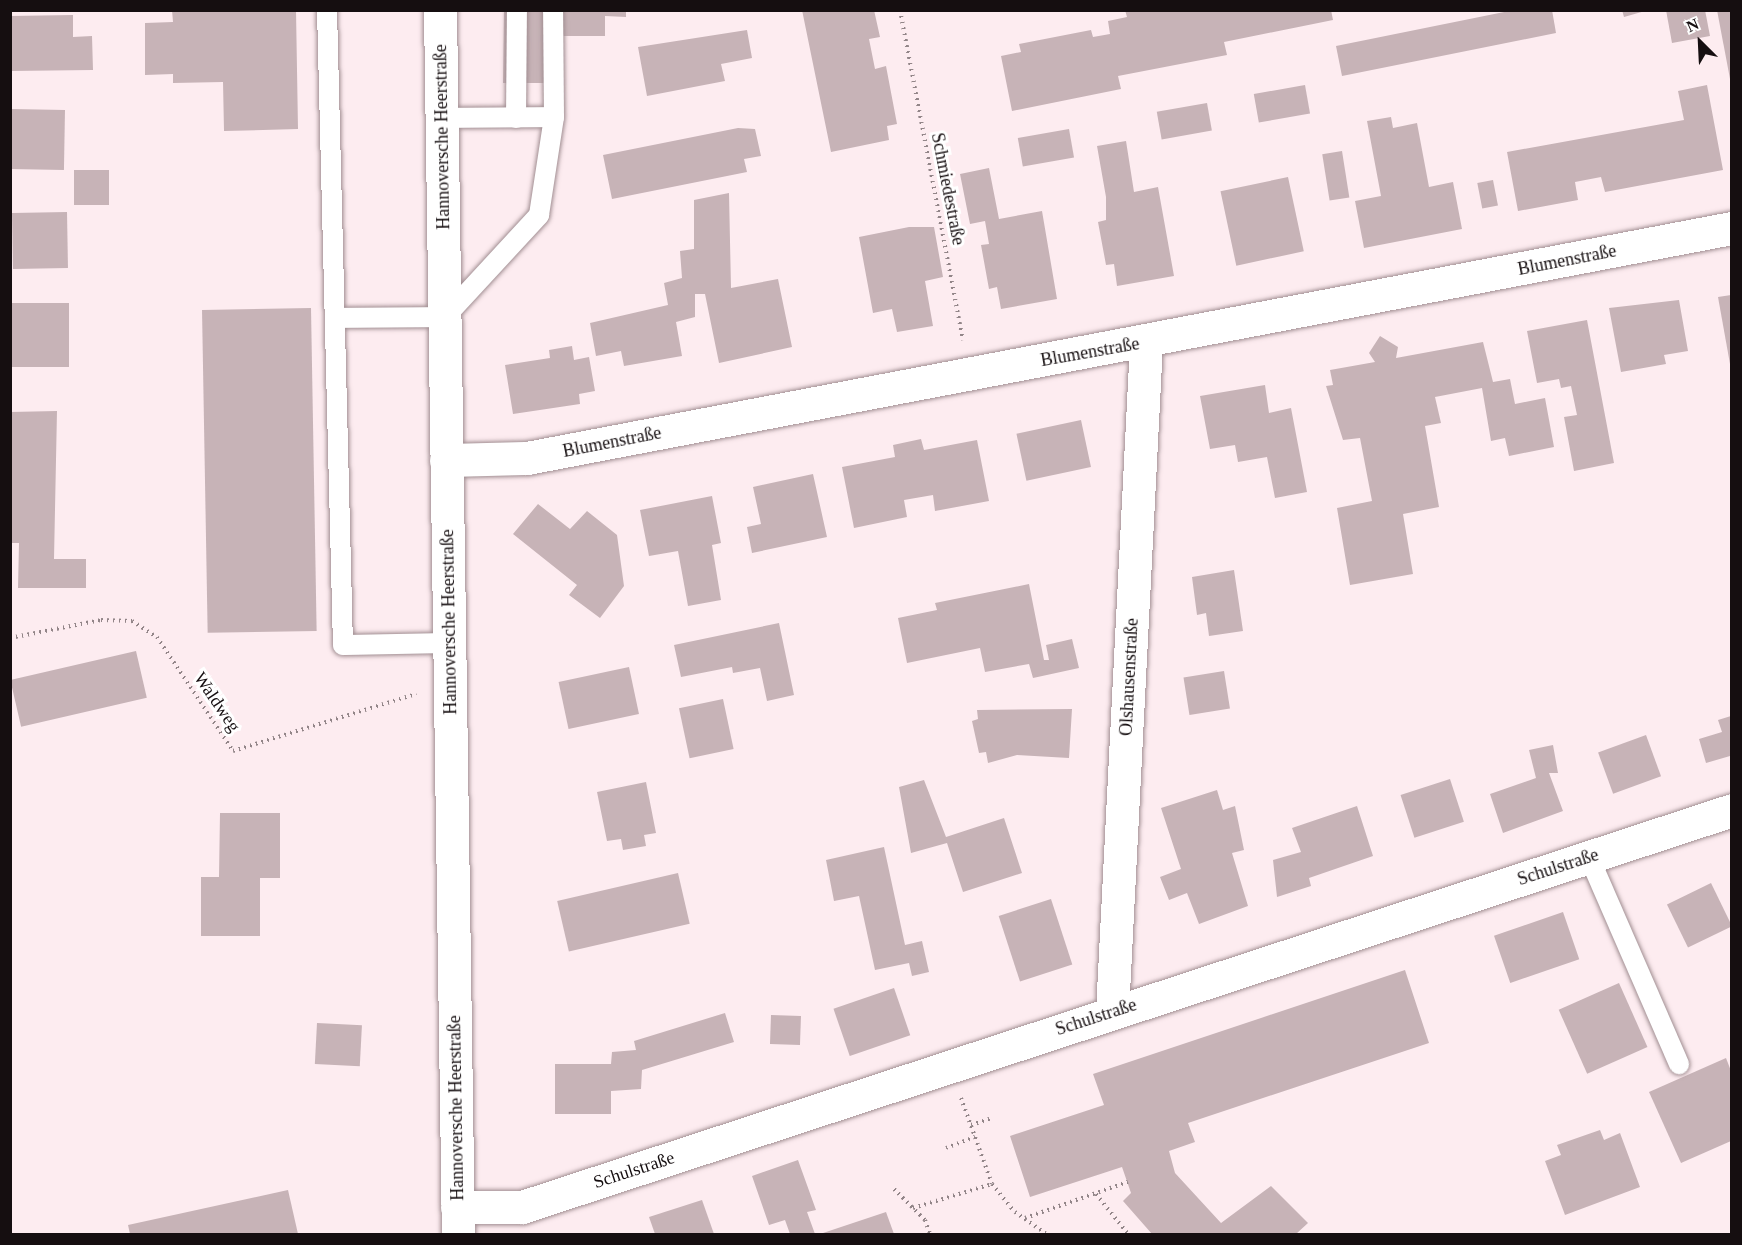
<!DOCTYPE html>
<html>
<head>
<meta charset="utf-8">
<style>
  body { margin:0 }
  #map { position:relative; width:1742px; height:1245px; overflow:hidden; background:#fdecf0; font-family:Georgia,serif }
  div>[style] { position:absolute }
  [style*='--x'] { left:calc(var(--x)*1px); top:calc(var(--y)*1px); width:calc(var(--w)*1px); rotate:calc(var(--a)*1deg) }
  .building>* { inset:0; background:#c7b3b7; transform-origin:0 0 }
  .path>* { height:4px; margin-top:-2px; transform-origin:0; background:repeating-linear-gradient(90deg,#928588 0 1.5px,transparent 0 6px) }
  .roads { filter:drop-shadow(0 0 2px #a18e92) drop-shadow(0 0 2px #a18e92) }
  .lane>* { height:20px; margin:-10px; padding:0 10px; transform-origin:10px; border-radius:10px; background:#fff }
  .street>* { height:33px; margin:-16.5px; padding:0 16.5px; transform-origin:16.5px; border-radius:16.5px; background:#fff }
  .primary>* { height:33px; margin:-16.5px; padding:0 16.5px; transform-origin:16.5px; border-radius:16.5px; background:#fff }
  span { translate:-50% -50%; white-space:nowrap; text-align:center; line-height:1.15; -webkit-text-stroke:6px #fff; paint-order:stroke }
  .street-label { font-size:18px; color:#150e10 }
  .frame { position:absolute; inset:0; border:12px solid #150e10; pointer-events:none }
  .north { position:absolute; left:1670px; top:12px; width:60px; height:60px; -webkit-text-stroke:4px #fff; paint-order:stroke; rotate:336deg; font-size:16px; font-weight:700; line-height:24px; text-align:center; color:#150e10 }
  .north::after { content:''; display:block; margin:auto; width:21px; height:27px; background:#150e10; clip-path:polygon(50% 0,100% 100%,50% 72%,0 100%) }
</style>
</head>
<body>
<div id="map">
  <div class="building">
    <div style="clip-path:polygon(172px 10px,296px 10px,298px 129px,224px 131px,223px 82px,173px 83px,173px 74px,145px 75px,145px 23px,173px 22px)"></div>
    <div style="clip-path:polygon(504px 10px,626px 10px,626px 17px,605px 16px,605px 36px,544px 36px,544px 83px,503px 83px)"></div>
    <div style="clip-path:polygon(802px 10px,874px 10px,880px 37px,869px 39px,875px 69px,886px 66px,897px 124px,887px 126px,889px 140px,831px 152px)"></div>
    <div style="clip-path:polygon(1125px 10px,1331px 10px,1333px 20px,1224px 42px,1227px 55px,1118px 76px,1121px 89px,1012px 111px,1001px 56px,1021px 52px,1019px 44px,1091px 30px,1093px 37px,1110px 34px,1108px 21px,1127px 17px)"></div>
    <div style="clip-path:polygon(1514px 10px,1552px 10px,1556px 33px,1342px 76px,1336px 46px)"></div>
    <div style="clip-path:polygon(1622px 10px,1645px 10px,1645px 11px,1624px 17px)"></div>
    <div style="clip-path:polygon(1666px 10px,1705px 10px,1710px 36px,1672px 43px)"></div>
    <div style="clip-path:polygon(1717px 10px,1731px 10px,1731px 79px,1730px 79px)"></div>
    <div style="clip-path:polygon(73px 15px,73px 37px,92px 36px,93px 70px,10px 71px,10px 16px)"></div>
    <div style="clip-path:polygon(747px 30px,752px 58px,721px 64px,725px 81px,647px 96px,638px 47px)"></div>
    <div style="left:1305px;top:85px;width:29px;height:52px;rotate:80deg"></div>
    <div style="clip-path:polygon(1707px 85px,1723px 170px,1605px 192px,1601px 177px,1575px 182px,1578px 200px,1518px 211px,1507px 152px,1684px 120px,1678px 91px)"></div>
    <div style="left:1207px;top:103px;width:28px;height:51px;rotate:80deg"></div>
    <div style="left:11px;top:109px;width:54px;height:60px;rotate:1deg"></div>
    <div style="clip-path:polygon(1391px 117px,1393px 128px,1417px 123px,1429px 187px,1453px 182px,1462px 229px,1364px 248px,1355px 201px,1381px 196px,1367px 121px)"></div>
    <div style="clip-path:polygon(738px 128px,755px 129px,761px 156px,744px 159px,747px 172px,612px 199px,603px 155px)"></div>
    <div style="left:1069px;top:129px;width:29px;height:52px;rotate:80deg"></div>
    <div style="clip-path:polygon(1126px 141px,1134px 192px,1158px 187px,1174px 276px,1117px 286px,1114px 264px,1106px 265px,1098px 222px,1106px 220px,1106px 197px,1097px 146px)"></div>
    <div style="left:1342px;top:151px;width:47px;height:20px;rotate:81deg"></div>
    <div style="clip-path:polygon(989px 168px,999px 219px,1042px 211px,1057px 299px,1001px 309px,997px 287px,989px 289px,981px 245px,989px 244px,985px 221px,970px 224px,960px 174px)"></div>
    <div style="left:74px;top:170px;width:35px;height:35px"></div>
    <div style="left:1288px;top:177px;width:76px;height:69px;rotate:78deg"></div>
    <div style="left:1493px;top:180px;width:26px;height:16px;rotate:79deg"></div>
    <div style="clip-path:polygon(729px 193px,731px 288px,778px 279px,792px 347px,719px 363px,705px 294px,695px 294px,695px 317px,676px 322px,682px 356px,624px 366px,621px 351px,596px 356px,590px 323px,668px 305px,664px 283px,682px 278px,680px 251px,694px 249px,694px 200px)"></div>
    <div style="left:67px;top:212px;width:56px;height:55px;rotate:89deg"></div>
    <div style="clip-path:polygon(909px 227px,934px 227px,943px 277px,925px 281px,933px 326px,897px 332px,892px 309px,873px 313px,859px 237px)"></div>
    <div style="clip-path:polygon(1731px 295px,1731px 364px,1730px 364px,1718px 297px)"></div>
    <div style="clip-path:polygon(1679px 300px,1688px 351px,1664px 355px,1666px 364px,1621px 372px,1609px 308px)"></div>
    <div style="left:12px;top:303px;width:57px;height:64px"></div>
    <div style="left:311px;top:308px;width:323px;height:109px;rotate:89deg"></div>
    <div style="clip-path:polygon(1587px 320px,1614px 463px,1574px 471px,1564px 417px,1577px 415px,1571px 386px,1561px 388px,1559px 379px,1537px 383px,1527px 331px)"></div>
    <div style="clip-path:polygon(1380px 336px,1398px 347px,1396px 358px,1483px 342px,1493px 382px,1510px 379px,1515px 404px,1545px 398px,1554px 447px,1509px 456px,1505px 438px,1491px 441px,1482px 388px,1435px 397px,1441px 423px,1425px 426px,1439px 507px,1403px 514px,1413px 574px,1350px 585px,1337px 508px,1372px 501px,1360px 438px,1343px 440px,1326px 386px,1333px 385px,1330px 370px,1375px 362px,1369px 353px)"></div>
    <div style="clip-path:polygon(572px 346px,574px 360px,589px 357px,595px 391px,579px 394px,580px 404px,513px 414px,505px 365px,550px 358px,549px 350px)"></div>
    <div style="clip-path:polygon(1265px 385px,1269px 413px,1291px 408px,1307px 492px,1275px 498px,1267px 457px,1238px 462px,1235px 445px,1210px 449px,1200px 396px)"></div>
    <div style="clip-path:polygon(57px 411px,54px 559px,86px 559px,86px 588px,18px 588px,19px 543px,10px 543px,10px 412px)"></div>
    <div style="left:1081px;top:420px;width:48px;height:66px;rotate:78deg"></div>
    <div style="clip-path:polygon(921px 439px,924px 450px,977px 440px,989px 501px,935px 511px,933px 495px,904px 500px,907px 517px,854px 528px,842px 467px,895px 457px,893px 445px)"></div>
    <div style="clip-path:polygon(813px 474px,827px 537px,752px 553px,747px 527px,761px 524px,753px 487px)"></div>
    <div style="clip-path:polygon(712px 496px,721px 543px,712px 545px,721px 600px,688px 606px,678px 551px,649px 556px,640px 510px)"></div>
    <div style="clip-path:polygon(538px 504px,570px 529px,587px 511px,617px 535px,624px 586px,600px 618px,569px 595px,577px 585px,513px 534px)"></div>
    <div style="clip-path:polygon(1234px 570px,1243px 631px,1209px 636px,1206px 613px,1197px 615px,1192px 577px)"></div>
    <div style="clip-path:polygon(1029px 584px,1044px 660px,1049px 660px,1046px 645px,1072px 639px,1079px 668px,1033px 678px,1029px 664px,985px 672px,980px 648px,907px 663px,898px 618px,937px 610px,935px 603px)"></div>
    <div style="clip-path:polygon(779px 623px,794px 695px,767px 701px,760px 668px,733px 673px,732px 667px,681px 677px,674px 645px)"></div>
    <div style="left:136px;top:651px;width:48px;height:129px;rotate:77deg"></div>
    <div style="left:629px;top:667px;width:48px;height:72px;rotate:78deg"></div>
    <div style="left:1224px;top:671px;width:38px;height:41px;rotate:81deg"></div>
    <div style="left:723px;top:699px;width:51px;height:45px;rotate:78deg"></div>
    <div style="clip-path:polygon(1072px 709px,1069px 758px,1017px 755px,988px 763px,986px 752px,979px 753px,972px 721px,978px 719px,977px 710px)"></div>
    <div style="clip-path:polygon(1731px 716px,1731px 760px,1730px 756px,1706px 763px,1699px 739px,1722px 732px,1718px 720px)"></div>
    <div style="left:1646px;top:735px;width:44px;height:51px;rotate:70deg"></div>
    <div style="clip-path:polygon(1553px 745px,1558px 773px,1549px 773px,1563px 811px,1503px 833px,1490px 794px,1536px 778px,1529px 750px)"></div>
    <div style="left:1450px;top:779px;width:45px;height:52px;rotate:72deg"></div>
    <div style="clip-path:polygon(924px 780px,946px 837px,1004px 818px,1022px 873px,963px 892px,947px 843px,911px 853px,899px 787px)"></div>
    <div style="clip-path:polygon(646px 782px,656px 833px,644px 835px,646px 846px,623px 850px,621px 839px,607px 841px,597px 792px)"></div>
    <div style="clip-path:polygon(1217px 790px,1223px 810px,1235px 806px,1244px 850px,1232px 853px,1248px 906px,1199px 924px,1187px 893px,1169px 900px,1160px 877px,1181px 869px,1161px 808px)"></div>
    <div style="clip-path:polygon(1357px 806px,1373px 856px,1309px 878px,1311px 886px,1277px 897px,1273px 860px,1301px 852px,1292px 828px)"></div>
    <div style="clip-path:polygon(220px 813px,280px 813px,280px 878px,260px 878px,260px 936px,201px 936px,201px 877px,219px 877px)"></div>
    <div style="clip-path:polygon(884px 847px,905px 945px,922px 941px,929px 972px,912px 976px,909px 963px,875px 970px,859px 896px,834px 901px,826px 860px)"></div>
    <div style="left:678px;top:873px;width:52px;height:124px;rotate:77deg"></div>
    <div style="left:1711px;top:883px;width:48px;height:49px;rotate:64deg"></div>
    <div style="left:1051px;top:899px;width:69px;height:55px;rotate:72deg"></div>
    <div style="left:1563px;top:912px;width:50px;height:73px;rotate:71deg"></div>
    <div style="clip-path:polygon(1405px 970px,1429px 1043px,1188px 1123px,1195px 1142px,1169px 1151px,1175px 1173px,1221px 1223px,1271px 1186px,1308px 1223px,1296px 1234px,1152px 1234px,1123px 1201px,1131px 1193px,1122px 1167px,1030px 1197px,1010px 1136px,1104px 1105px,1093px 1074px)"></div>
    <div style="left:1619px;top:983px;width:70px;height:66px;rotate:66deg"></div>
    <div style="left:894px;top:988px;width:50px;height:64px;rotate:71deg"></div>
    <div style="clip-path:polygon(725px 1013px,734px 1042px,642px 1070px,641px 1089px,611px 1091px,611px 1114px,555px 1114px,555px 1064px,611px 1064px,612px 1052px,636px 1050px,634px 1041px)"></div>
    <div style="left:771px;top:1015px;width:30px;height:29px;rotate:2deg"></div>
    <div style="left:317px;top:1023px;width:45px;height:41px;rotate:3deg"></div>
    <div style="clip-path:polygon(1726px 1058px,1731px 1071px,1731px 1141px,1681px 1163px,1649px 1092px)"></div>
    <div style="clip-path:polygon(1600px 1130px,1604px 1140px,1620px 1133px,1640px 1187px,1565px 1215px,1545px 1161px,1561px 1155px,1557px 1145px)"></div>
    <div style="clip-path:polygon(798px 1160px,816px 1210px,807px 1212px,815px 1234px,790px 1234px,785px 1220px,769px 1225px,752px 1176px)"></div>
    <div style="clip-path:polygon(288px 1190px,298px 1234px,130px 1234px,128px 1225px)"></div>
    <div style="clip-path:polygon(702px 1200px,714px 1234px,655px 1234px,649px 1217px)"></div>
    <div style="clip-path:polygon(886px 1212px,894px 1234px,820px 1234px)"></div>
  </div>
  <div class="path">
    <div style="--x:900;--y:10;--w:336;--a:79.2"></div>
    <div style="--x:10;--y:638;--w:93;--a:-11.2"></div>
    <div style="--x:101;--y:620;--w:31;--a:2"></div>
    <div style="--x:132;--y:621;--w:30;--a:33"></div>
    <div style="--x:157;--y:637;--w:137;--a:56.3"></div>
    <div style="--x:233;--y:751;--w:192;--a:-17.3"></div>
    <div style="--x:961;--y:1098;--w:91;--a:70.2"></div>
    <div style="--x:971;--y:1125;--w:22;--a:-18"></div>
    <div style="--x:946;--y:1148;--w:31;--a:-21"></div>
    <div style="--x:894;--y:1189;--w:44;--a:45"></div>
    <div style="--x:925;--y:1220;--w:15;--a:70"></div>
    <div style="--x:1096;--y:1194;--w:51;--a:51.3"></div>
    <div style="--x:913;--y:1208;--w:83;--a:-16.9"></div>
    <div style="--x:992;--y:1184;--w:36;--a:51"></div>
    <div style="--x:1015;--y:1212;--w:39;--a:35"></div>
    <div style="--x:1025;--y:1218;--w:109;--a:-19.3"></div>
  </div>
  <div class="roads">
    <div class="lane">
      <div style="--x:327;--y:10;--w:635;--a:88.56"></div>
      <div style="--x:343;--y:645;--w:107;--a:-1.1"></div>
      <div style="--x:442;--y:118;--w:112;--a:-0.5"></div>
      <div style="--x:516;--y:118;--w:108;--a:-89.5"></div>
      <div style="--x:335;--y:318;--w:110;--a:-0.5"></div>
      <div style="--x:445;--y:317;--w:139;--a:-47.3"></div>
      <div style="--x:539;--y:215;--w:99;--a:-81.3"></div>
      <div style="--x:554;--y:117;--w:107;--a:-90.5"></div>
      <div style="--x:1589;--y:857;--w:226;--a:66.5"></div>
    </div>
    <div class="street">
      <div style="--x:446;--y:460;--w:81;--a:-1.4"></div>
      <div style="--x:527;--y:458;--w:1227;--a:-10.81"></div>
      <div style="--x:1112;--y:1012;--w:671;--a:-87.09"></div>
      <div style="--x:457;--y:1207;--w:65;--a:0"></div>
      <div style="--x:522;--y:1207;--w:1273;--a:-18.16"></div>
    </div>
    <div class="primary">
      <div style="--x:440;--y:10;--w:1224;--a:89.16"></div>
    </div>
  </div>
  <div class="street-label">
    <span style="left:442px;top:137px;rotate:-91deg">Hannoversche Heerstraße</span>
    <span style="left:948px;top:189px;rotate:79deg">Schmiedestraße</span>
    <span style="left:1567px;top:260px;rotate:-11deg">Blumenstraße</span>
    <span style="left:1090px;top:352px;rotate:-10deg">Blumenstraße</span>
    <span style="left:612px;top:442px;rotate:-11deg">Blumenstraße</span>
    <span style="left:449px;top:622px;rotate:-91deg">Hannoversche Heerstraße</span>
    <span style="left:1129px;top:677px;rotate:-87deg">Olshausenstraße</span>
    <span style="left:217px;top:702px;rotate:56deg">Waldweg</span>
    <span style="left:1558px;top:867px;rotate:-18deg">Schulstraße</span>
    <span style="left:1096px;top:1017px;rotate:-18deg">Schulstraße</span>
    <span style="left:456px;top:1108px;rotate:-91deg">Hannoversche Heerstraße</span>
    <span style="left:634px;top:1170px;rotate:-18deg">Schulstraße</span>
  </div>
  <div class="frame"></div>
  <div class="north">N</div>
</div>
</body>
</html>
